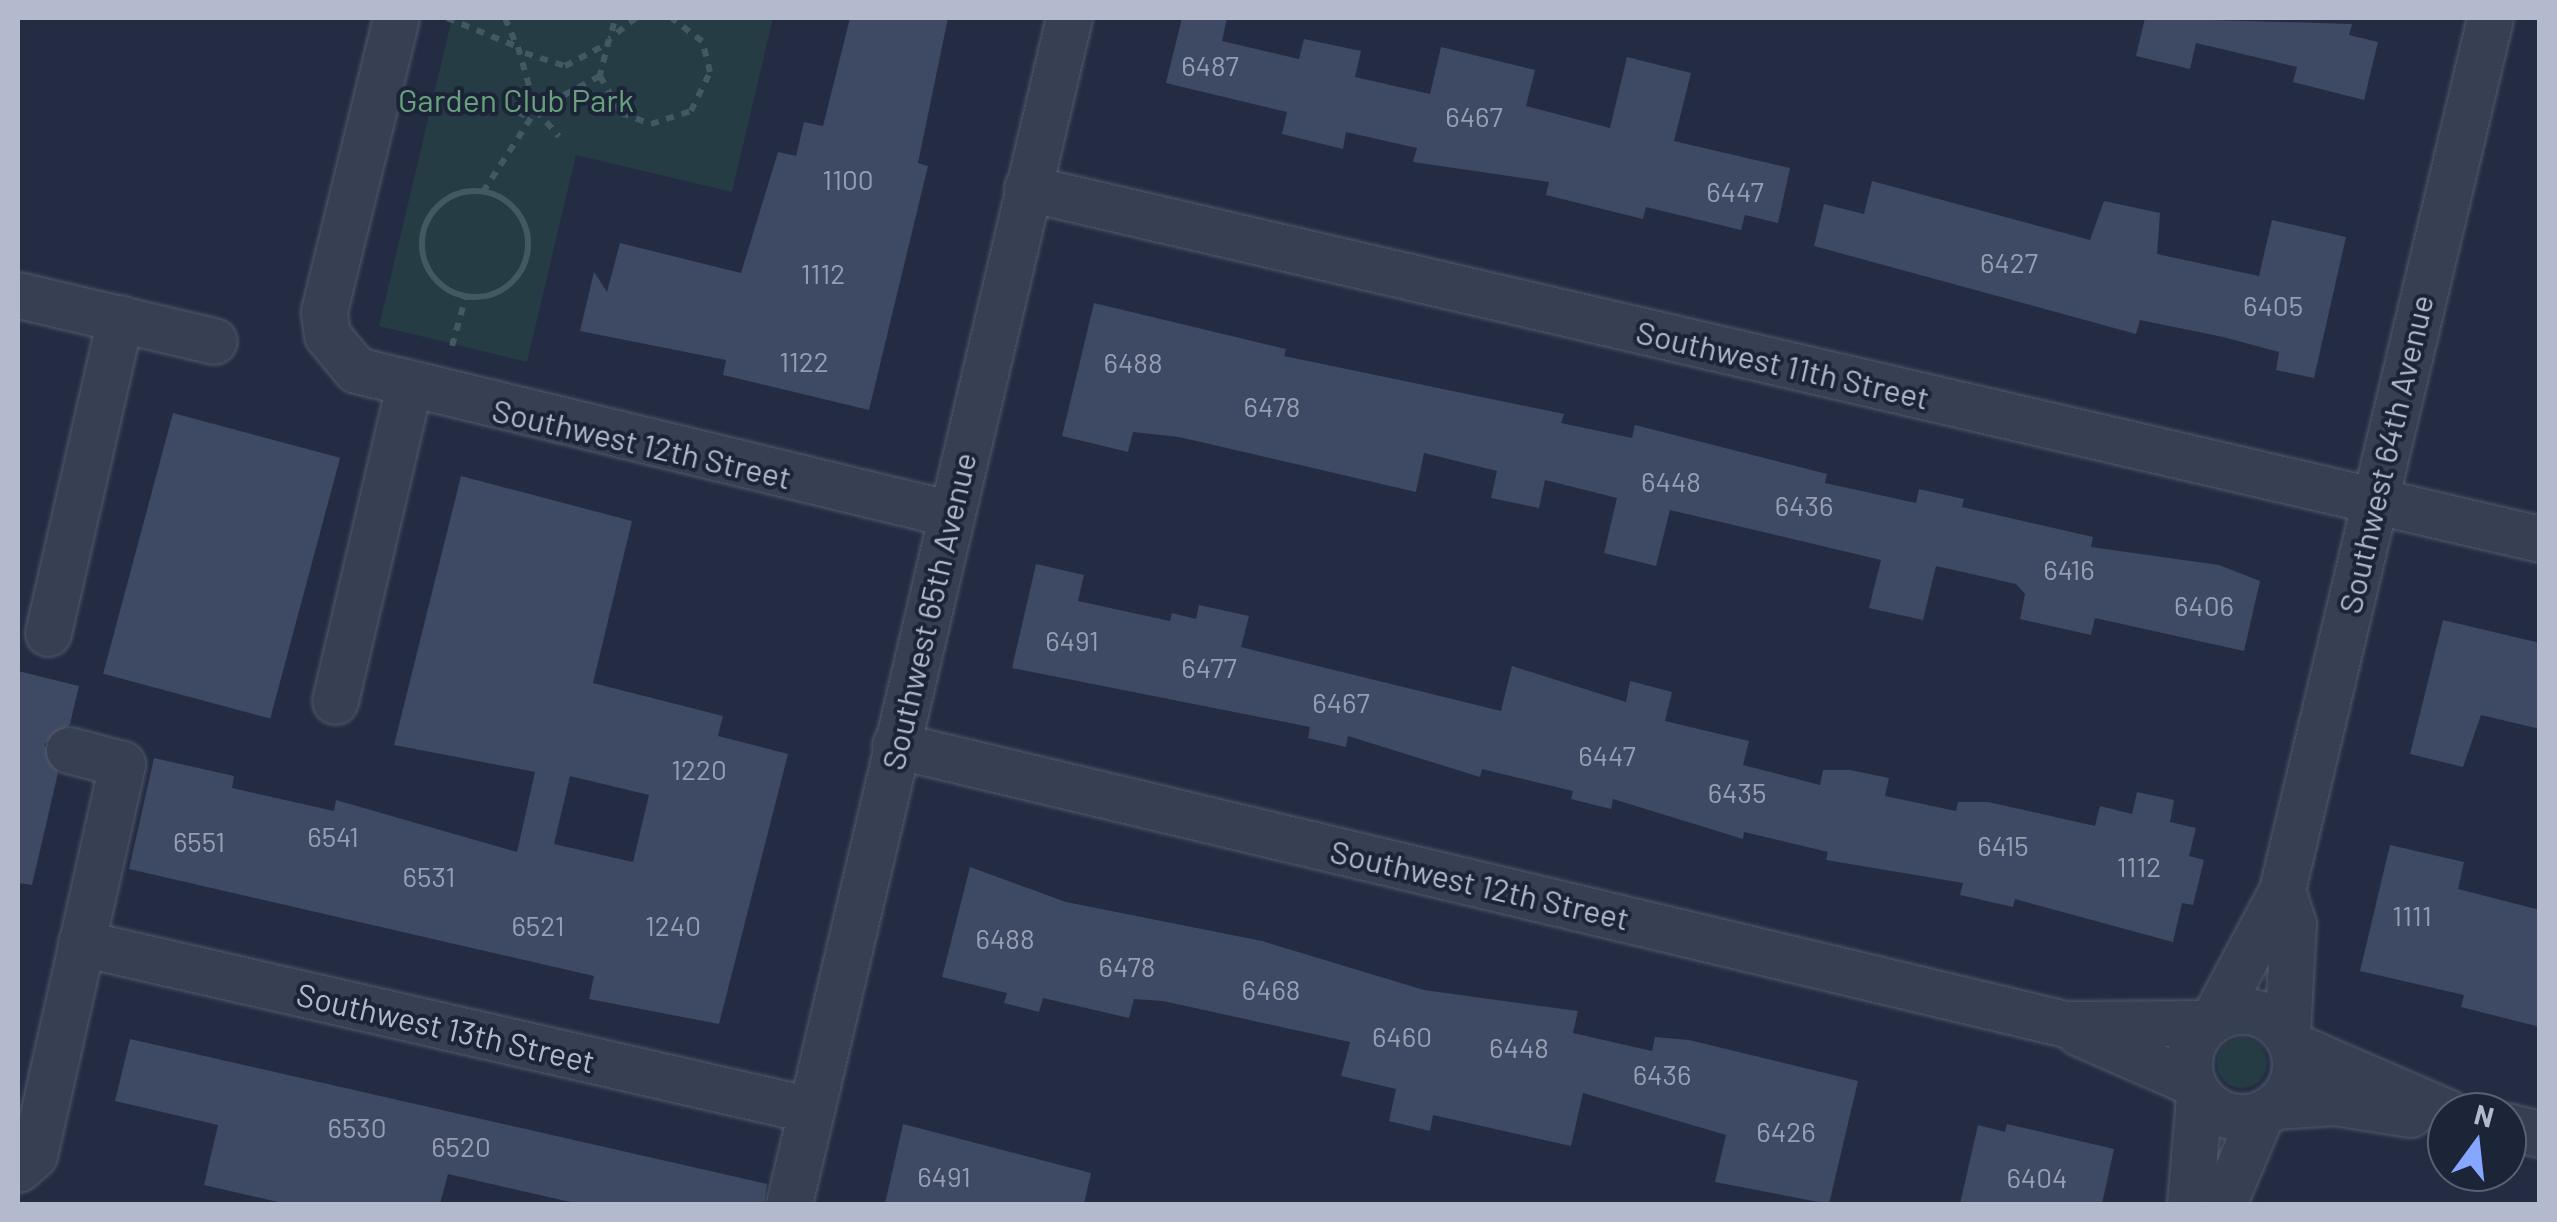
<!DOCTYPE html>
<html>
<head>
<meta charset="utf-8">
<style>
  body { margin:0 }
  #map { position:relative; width:2557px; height:1222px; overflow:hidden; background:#232c43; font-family:Barlow,sans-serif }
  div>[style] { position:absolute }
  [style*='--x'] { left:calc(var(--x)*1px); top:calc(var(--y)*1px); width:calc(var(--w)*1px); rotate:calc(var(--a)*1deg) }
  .green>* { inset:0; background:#253c44 }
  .round { border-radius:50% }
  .building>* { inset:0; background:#3e4963; transform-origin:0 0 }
  .path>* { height:6px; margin-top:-3px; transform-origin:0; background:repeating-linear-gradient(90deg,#435961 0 8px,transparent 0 16px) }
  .path>.ring { margin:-3px; padding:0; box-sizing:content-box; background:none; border:6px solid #435961; border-radius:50% }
  .roads { filter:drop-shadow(0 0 2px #525a6d) drop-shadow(0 0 2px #525a6d) }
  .minor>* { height:45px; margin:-22.5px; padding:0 22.5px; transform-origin:22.5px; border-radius:22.5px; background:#373f52 }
  .minor>.ring { margin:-22.5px; padding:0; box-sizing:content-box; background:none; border:45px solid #373f52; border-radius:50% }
  span { translate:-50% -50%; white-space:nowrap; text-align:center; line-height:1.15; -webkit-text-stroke:8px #1c2438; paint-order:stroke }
  .number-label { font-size:28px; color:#969eb2 }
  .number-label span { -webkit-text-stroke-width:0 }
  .park-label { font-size:32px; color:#69a07d }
  .street-label { font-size:32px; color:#b4bacd }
  .frame { position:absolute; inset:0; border:20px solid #b4bacd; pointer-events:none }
  .north { position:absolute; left:2427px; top:1092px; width:100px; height:100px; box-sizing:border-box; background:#1c2438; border:2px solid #596074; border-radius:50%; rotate:15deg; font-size:28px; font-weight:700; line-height:40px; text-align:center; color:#b4bacd }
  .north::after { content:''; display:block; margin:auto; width:35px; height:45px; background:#87a6ff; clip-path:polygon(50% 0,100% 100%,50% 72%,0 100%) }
</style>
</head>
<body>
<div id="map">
  <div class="green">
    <div style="clip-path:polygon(452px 18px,773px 18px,732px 192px,576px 155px,527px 362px,379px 326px)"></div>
    <div class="round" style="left:2217px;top:1038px;width:50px;height:50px"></div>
  </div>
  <div class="building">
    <div style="clip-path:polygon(850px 18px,948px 18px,918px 163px,928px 166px,869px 410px,723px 375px,726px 360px,580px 331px,594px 272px,607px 292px,620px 243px,741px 273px,778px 152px,796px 156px,804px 122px,823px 126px)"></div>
    <div style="clip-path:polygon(1182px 18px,1227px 18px,1222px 41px,1299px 59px,1304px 39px,1361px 51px,1355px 77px,1430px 94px,1441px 47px,1535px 70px,1526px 106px,1610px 128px,1627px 57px,1691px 73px,1674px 141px,1790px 168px,1778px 223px,1745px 215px,1741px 230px,1646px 207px,1643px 219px,1546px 195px,1549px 182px,1413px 162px,1417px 148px,1346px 132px,1343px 149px,1282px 134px,1287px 112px,1166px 83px)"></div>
    <div style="clip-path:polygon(2145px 18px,2352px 24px,2349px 35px,2378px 42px,2364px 100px,2293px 82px,2297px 67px,2196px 43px,2190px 69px,2136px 56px)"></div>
    <div style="clip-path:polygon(1872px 181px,2090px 240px,2104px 201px,2160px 213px,2157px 254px,2259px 276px,2272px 220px,2346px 237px,2314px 378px,2276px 370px,2279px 352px,2223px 337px,2140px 320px,2136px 334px,1814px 246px,1824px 204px,1864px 214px)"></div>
    <div style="clip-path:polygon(1094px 303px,1286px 349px,1284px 356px,1564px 414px,1561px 423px,1632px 438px,1635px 425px,1827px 474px,1825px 483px,1916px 503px,1919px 489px,1964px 499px,1962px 507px,2093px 537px,2091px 547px,2219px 565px,2260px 581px,2244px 651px,2095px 618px,2091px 635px,2020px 619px,2025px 594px,2016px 584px,1936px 566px,1923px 620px,1869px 608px,1881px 560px,1670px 510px,1656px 566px,1604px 553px,1617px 498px,1545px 480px,1539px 508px,1491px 498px,1497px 471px,1424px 453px,1416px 492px,1179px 437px,1133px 432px,1128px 452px,1062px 436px)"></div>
    <div style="left:173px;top:413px;width:173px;height:270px;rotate:15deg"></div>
    <div style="clip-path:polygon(evenodd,461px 476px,632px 521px,593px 683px,723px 716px,718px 736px,788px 754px,719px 1024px,589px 999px,594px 976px,129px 869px,154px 758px,234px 776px,232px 788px,334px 811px,336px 800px,517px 852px,535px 772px,394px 745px,461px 476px,570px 776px,649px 795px,633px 862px,554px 844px,570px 776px)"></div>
    <div style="clip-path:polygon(1036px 564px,1084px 575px,1078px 601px,1170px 621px,1172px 613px,1196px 619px,1199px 605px,1249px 616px,1241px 647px,1501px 711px,1512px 666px,1626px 702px,1630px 681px,1672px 692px,1665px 721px,1749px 741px,1743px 765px,1820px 785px,1823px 770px,1850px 770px,1889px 778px,1885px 796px,1956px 811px,1958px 802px,1988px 802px,2095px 826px,2100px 806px,2132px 814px,2137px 792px,2174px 800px,2170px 822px,2196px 828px,2189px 856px,2204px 860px,2193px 905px,2182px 903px,2173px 942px,2015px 899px,2013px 907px,1960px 895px,1963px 883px,1826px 860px,1828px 852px,1744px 832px,1743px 839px,1613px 799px,1611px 809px,1571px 799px,1573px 791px,1482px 769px,1480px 777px,1348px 736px,1346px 747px,1308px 738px,1310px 727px,1012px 668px)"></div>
    <div style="clip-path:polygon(2443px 620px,2540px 643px,2540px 729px,2481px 715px,2463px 767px,2410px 754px)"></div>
    <div style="clip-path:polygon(18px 671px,79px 686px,70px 724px,44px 744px,58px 773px,32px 885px,18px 883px)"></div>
    <div style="clip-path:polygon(2390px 845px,2464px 862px,2458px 889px,2540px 910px,2540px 1027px,2461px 1007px,2464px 995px,2360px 971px)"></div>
    <div style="clip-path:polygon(970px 867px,1066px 902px,1262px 941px,1424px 990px,1578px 1011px,1573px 1033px,1652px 1051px,1655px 1037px,1689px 1040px,1858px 1081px,1829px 1204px,1715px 1182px,1726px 1135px,1583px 1093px,1571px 1146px,1433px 1115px,1430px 1131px,1389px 1121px,1396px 1089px,1341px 1076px,1350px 1042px,1163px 1001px,1134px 999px,1129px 1018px,1043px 998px,1039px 1012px,1004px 1003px,1007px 993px,942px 977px)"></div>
    <div style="clip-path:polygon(130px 1039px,767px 1184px,764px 1204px,579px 1204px,448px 1174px,440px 1204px,287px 1204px,204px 1185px,218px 1125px,115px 1101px)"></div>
    <div style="clip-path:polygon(903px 1124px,1091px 1173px,1084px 1204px,885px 1204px)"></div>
    <div style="clip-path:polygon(2007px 1124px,2114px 1149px,2102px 1204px,1960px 1204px,1978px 1125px,2005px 1132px)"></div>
  </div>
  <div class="path">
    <div style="--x:447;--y:18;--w:77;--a:22.2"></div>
    <div style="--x:518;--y:47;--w:66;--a:74.1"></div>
    <div style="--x:536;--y:110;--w:35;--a:49"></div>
    <div style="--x:505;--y:18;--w:28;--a:67"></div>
    <div style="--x:636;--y:18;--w:34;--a:142"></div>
    <div style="--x:609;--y:39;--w:38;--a:104"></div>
    <div style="--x:600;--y:76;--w:43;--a:60.4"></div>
    <div style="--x:621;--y:113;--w:32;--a:20"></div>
    <div style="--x:651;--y:124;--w:42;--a:-18"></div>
    <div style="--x:691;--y:111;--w:43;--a:-64"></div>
    <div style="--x:710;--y:72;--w:32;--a:-104"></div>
    <div style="--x:702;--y:41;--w:38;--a:-143"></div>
    <div style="--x:612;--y:31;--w:13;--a:-77"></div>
    <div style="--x:525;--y:53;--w:42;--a:18"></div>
    <div style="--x:565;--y:66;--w:43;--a:-27.8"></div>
    <div style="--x:504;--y:104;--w:29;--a:29"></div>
    <div class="ring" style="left:422px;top:191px;width:100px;height:100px"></div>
    <div style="--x:483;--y:192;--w:98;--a:-57.1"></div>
    <div style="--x:536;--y:110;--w:72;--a:-28"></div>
    <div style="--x:452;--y:346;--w:52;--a:-74.4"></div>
  </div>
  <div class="roads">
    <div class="minor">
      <div style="--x:396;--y:18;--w:303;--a:103.8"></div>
      <div style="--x:324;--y:312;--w:23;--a:83"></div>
      <div style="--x:327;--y:335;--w:45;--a:50.4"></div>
      <div style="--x:356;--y:370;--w:612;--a:13.6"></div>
      <div style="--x:1027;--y:188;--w:1553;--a:13.06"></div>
      <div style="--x:18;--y:295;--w:201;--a:13.2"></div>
      <div style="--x:48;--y:633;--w:323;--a:-77.1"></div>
      <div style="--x:335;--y:701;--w:319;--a:-76.8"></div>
      <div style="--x:895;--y:745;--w:1203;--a:13.41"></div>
      <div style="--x:2065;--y:1024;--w:141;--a:-0.4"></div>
      <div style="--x:2282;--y:890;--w:36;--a:72"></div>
      <div style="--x:2293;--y:924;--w:112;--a:93.1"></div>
      <div style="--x:81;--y:943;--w:749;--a:12.89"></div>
      <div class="ring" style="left:2189px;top:1011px;width:61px;height:61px"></div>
      <div style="--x:2214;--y:1018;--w:145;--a:-62"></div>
      <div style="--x:2282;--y:890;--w:896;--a:-76.58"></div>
      <div style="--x:2079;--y:1033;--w:122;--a:23.6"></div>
      <div style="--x:2292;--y:1045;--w:169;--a:23.4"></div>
      <div style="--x:2276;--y:1106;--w:58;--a:-3.9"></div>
      <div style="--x:2334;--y:1102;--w:77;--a:9"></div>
      <div style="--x:2507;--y:1126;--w:34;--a:14"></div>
      <div style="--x:18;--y:1169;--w:21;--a:-41"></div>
      <div style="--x:34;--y:1155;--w:401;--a:-77.3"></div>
      <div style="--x:122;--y:764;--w:55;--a:-165.2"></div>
      <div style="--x:789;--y:1204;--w:1219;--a:-76.72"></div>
      <div style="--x:2190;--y:1204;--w:107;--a:-85.2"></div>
      <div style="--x:2223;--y:1204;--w:98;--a:-67.1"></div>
    </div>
  </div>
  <div class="number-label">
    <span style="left:1210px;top:65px">6487</span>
    <span style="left:1474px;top:116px">6467</span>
    <span style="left:848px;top:179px">1100</span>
    <span style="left:1735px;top:191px">6447</span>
    <span style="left:2009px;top:262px">6427</span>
    <span style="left:823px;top:273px">1112</span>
    <span style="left:2273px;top:305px">6405</span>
    <span style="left:804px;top:361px">1122</span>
    <span style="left:1133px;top:362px">6488</span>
    <span style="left:1272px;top:406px">6478</span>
    <span style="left:1671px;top:481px">6448</span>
    <span style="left:1804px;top:505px">6436</span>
    <span style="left:2069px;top:569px">6416</span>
    <span style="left:2204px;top:605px">6406</span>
    <span style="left:1072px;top:640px">6491</span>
    <span style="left:1209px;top:667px">6477</span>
    <span style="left:1341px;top:702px">6467</span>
    <span style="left:1607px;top:755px">6447</span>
    <span style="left:699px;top:769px">1220</span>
    <span style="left:1737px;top:792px">6435</span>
    <span style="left:333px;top:836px">6541</span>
    <span style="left:199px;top:841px">6551</span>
    <span style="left:2003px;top:845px">6415</span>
    <span style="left:2139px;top:866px">1112</span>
    <span style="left:429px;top:876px">6531</span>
    <span style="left:2412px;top:915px">1111</span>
    <span style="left:538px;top:925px">6521</span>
    <span style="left:673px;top:925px">1240</span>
    <span style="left:1005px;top:938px">6488</span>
    <span style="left:1127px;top:966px">6478</span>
    <span style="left:1271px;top:989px">6468</span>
    <span style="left:1402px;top:1036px">6460</span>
    <span style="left:1519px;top:1047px">6448</span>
    <span style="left:1662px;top:1074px">6436</span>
    <span style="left:357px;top:1127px">6530</span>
    <span style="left:1786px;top:1131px">6426</span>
    <span style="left:461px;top:1146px">6520</span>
    <span style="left:944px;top:1176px">6491</span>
    <span style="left:2037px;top:1177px">6404</span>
  </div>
  <div class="park-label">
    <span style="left:516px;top:99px">Garden Club Park</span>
  </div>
  <div class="street-label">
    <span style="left:1783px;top:364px;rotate:13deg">Southwest 11th Street</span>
    <span style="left:642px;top:443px;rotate:13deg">Southwest 12th Street</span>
    <span style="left:2385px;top:454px;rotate:-77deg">Southwest 64th Avenue</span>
    <span style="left:928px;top:611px;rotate:-77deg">Southwest 65th Avenue</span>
    <span style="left:1480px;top:884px;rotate:13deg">Southwest 12th Street</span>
    <span style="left:446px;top:1027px;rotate:13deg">Southwest 13th Street</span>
  </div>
  <div class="frame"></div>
  <div class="north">N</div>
</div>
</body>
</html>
